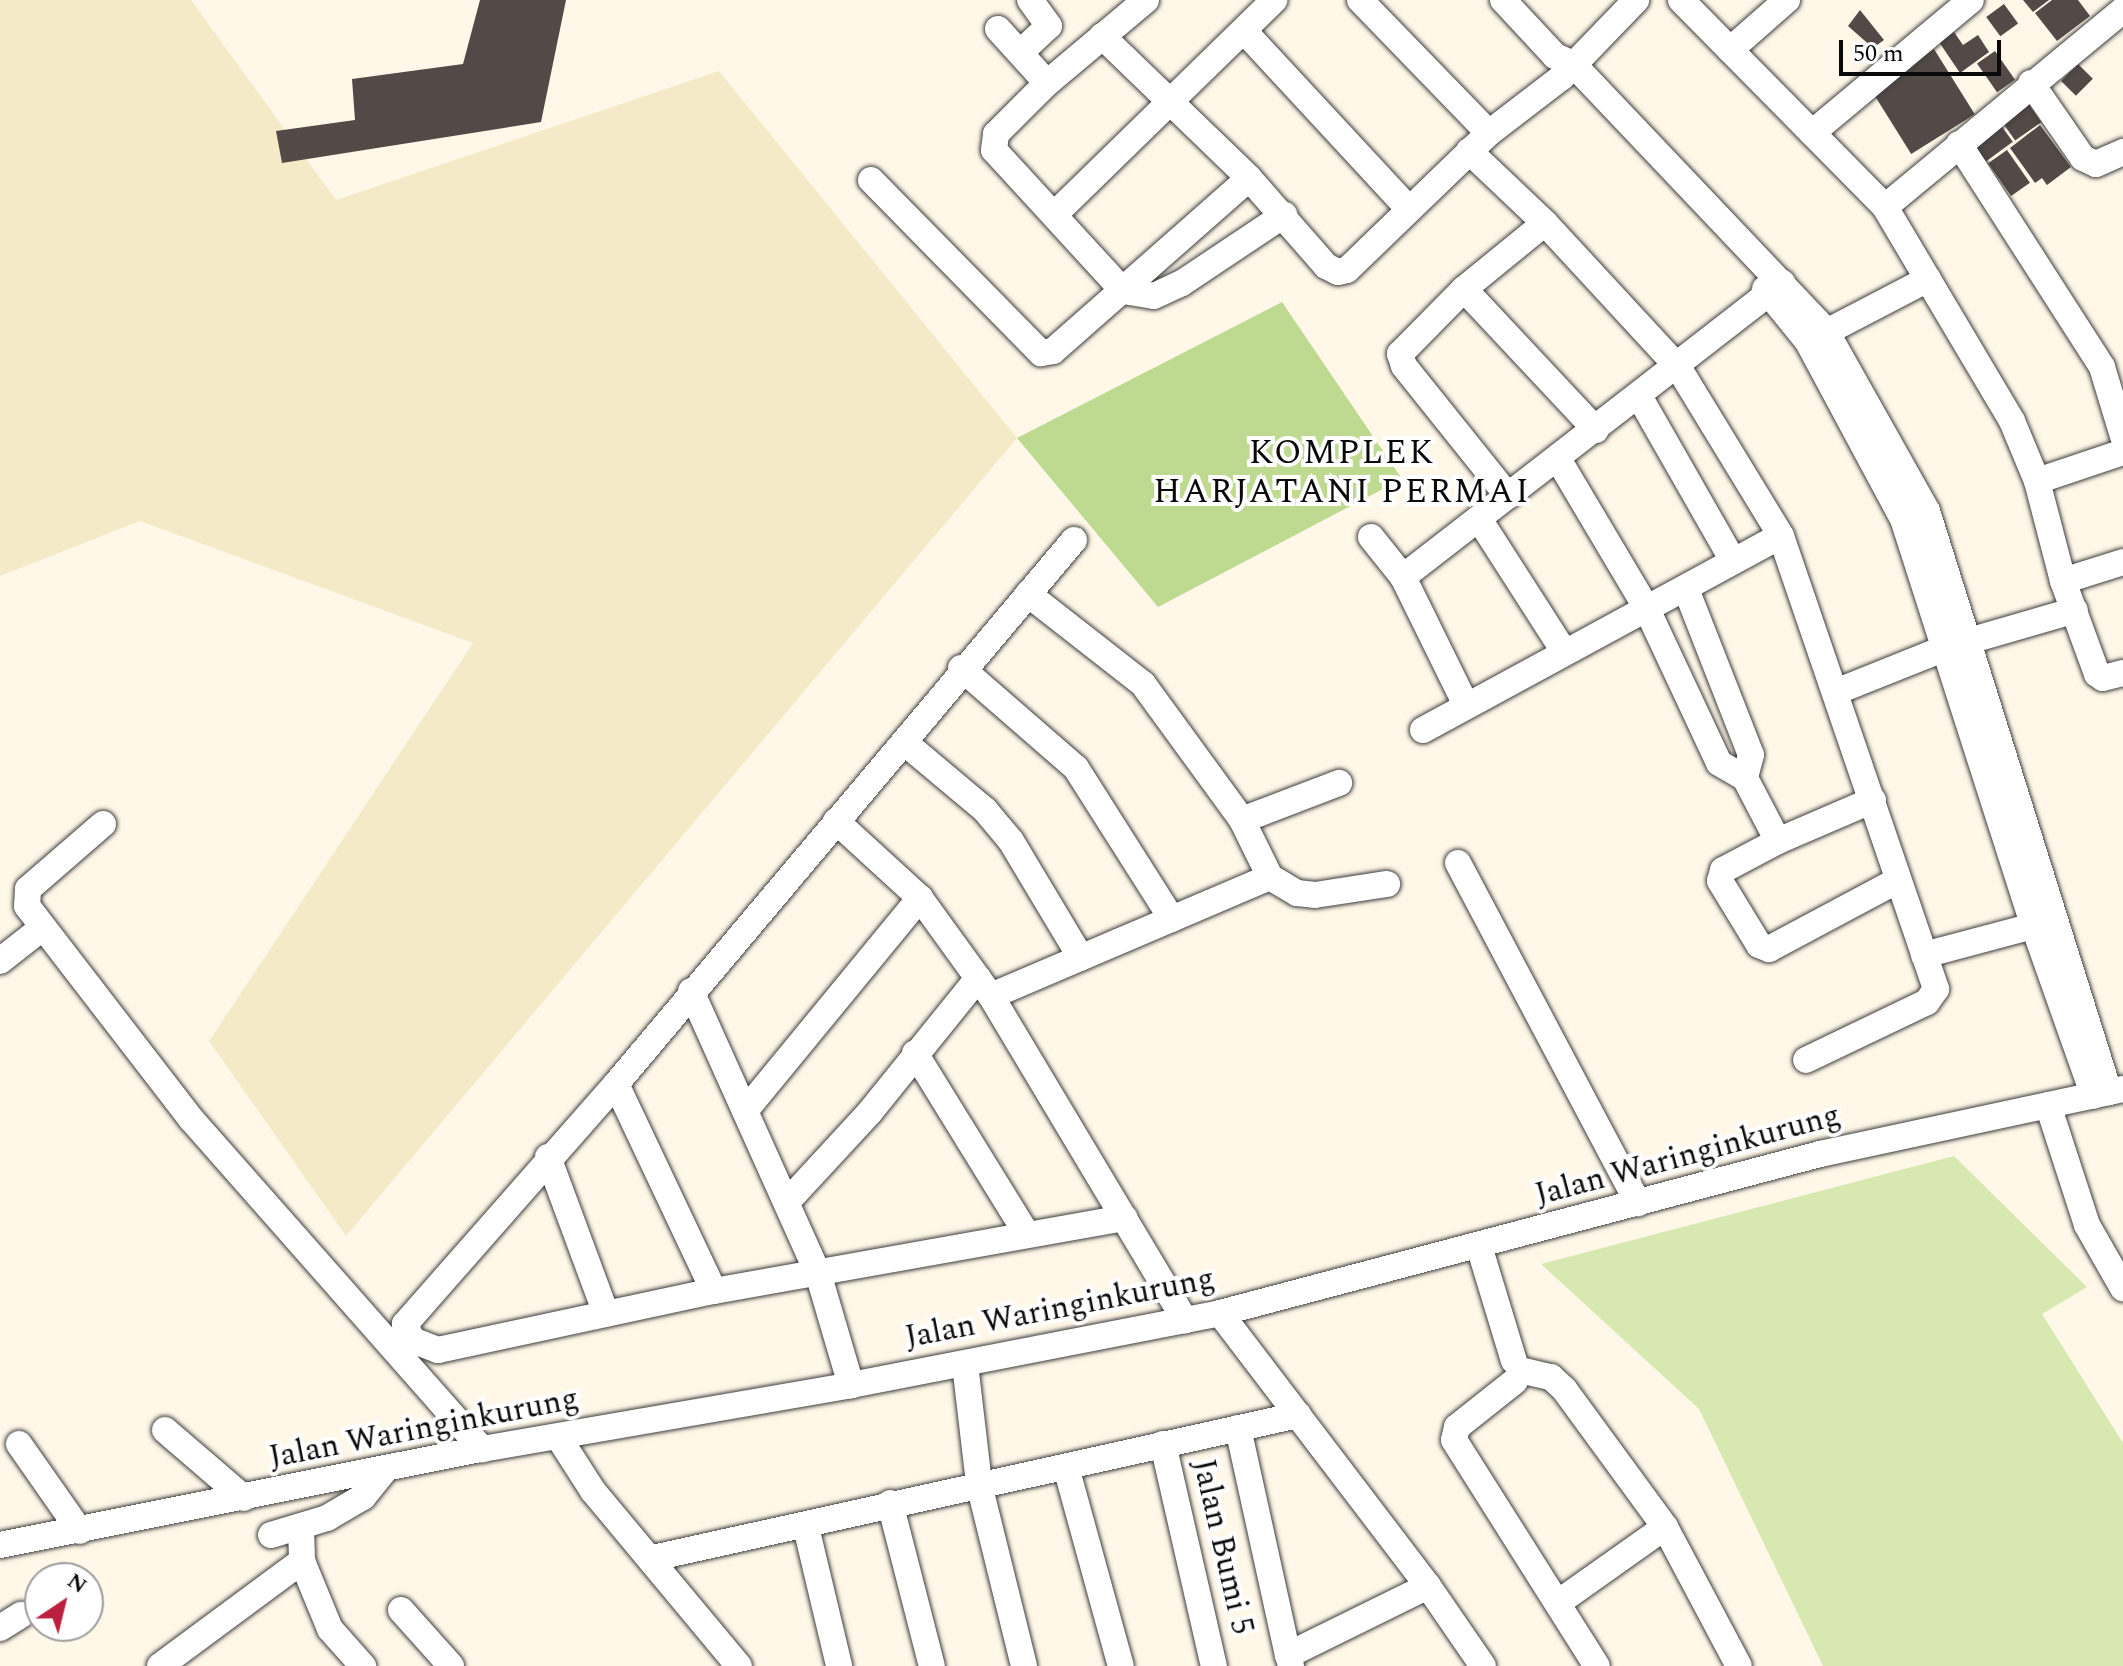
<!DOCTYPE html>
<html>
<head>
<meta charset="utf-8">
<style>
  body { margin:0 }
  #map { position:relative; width:2123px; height:1666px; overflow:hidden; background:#fff7e8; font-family:Spectral,serif }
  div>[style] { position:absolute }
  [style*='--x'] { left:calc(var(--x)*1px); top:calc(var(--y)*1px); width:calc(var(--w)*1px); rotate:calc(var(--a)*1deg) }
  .farmland>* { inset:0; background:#f5eac8 }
  .green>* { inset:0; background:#d7e9b1 }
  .forest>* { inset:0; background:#bdda90 }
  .building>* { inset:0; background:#534946; transform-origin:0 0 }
  .roads { filter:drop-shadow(0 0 2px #3d3d3d) drop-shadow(0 0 2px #3d3d3d) }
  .minor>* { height:26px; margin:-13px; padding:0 13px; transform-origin:13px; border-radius:13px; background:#fff }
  span { translate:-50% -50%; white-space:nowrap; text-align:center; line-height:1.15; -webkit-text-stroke:8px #fff; paint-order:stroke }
  .street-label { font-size:32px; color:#0a0a0a }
  .neighbourhood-label { font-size:34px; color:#0a0a0a; letter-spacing:2px }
  .north { position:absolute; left:24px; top:1562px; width:80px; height:80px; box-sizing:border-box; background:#fff; border:2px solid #9d9d9d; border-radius:50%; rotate:35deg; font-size:22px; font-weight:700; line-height:32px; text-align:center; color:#0a0a0a }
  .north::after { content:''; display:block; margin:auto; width:28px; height:36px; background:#bd203f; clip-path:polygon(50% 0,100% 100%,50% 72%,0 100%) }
  .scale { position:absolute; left:1839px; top:40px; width:162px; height:36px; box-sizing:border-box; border:4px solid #0a0a0a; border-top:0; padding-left:10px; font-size:24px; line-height:28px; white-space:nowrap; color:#0a0a0a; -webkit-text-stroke:6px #fff; paint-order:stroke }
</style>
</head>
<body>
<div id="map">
  <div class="farmland">
    <div style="clip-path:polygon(0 0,191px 0,336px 200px,719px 71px,1017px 438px,346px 1236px,209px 1041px,473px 643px,140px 521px,0 576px)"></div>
  </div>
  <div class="green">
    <div style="clip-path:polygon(1954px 1156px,2087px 1287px,2042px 1314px,2123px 1443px,2123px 1666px,1823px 1666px,1699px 1409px,1541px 1264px)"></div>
  </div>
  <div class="forest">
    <div style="clip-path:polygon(1282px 302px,1402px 479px,1158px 607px,1017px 438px)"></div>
  </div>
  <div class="building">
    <div style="clip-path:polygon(480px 0,566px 0,541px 122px,282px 163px,276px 131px,355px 120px,352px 79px,463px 64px)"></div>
    <div style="clip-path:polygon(2023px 0,2049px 0,2033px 12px)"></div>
    <div style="clip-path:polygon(2052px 0,2078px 0,2090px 16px,2057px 41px,2035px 13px)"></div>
    <div style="left:2004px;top:4px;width:24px;height:22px;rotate:54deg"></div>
    <div style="clip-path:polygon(1860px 10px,1884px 40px,1873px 48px,1848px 26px)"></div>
    <div style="clip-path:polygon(1954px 32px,1963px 45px,1978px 35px,1989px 52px,1960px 73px,1939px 42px)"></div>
    <div style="left:1934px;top:49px;width:77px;height:75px;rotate:58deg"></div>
    <div style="left:1995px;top:51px;width:35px;height:22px;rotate:55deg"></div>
    <div style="left:2078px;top:64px;width:21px;height:24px;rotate:45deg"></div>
    <div style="left:2023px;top:96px;width:32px;height:32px;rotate:55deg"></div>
    <div style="left:1997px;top:120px;width:27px;height:33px;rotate:54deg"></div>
    <div style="clip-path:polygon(2040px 125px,2071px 167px,2047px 185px,2042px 178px,2035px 183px,2010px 148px)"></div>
    <div style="left:2007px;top:150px;width:40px;height:23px;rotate:55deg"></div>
  </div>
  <div class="roads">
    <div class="minor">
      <div style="--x:1146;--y:0;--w:129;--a:140"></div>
      <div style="--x:1047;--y:83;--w:72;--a:135"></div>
      <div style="--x:996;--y:134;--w:16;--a:97"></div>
      <div style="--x:994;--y:150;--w:191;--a:47.5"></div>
      <div style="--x:1123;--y:291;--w:31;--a:9"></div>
      <div style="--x:1154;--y:296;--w:31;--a:-25"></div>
      <div style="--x:1182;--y:283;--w:123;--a:-33.7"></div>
      <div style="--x:1360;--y:0;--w:185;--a:45.9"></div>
      <div style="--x:1503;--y:0;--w:76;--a:47.1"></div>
      <div style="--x:1555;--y:56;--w:20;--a:24"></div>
      <div style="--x:1573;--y:64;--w:368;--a:46.5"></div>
      <div style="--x:1826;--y:331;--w:206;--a:60.7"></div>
      <div style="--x:1927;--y:511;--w:609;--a:72.61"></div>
      <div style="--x:1681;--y:0;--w:291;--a:45.4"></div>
      <div style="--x:1885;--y:207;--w:249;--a:59.3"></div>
      <div style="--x:2012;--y:421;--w:65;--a:67.4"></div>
      <div style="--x:2037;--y:481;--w:103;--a:75.4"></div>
      <div style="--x:2063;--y:581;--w:99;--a:69.9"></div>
      <div style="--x:2097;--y:674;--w:7;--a:34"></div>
      <div style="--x:2103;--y:678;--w:21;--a:-14"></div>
      <div style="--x:998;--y:29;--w:73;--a:47.8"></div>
      <div style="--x:1245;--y:32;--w:240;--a:47.2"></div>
      <div style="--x:1102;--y:36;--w:204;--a:44"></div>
      <div style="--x:1249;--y:178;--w:117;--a:48.8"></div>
      <div style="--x:1326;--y:266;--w:13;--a:27"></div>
      <div style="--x:1338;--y:272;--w:9;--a:-13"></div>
      <div style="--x:1347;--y:270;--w:197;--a:-44"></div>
      <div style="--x:1489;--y:133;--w:92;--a:-37.5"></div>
      <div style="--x:1562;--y:77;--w:107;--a:-46.1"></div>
      <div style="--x:1730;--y:50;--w:76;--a:-41.3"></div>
      <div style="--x:1021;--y:52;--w:38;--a:-43"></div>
      <div style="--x:1049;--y:26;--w:32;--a:-126"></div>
      <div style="--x:2031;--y:83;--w:91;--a:55.3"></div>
      <div style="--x:2083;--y:158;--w:14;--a:25"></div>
      <div style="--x:2096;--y:164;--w:30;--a:-24"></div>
      <div style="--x:1812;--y:133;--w:207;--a:-39.9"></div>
      <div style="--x:1959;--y:144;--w:265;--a:57.3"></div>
      <div style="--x:2102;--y:367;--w:72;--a:73.1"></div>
      <div style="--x:1469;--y:151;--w:105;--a:43.5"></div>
      <div style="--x:1545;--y:223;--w:196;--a:47.3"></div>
      <div style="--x:1678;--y:367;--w:198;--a:58.6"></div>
      <div style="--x:1781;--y:536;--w:479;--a:71.1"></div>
      <div style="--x:1936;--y:989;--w:16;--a:125"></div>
      <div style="--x:1927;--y:1002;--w:134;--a:154.4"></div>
      <div style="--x:871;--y:180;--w:243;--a:45.5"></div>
      <div style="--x:1041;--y:353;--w:12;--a:-9"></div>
      <div style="--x:1053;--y:351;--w:261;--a:-41.4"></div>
      <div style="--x:1885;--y:207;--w:309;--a:-39.6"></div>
      <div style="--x:1056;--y:213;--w:305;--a:-44.3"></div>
      <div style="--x:1464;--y:289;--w:193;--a:46.9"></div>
      <div style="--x:1765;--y:289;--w:68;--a:50.9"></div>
      <div style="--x:1808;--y:342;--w:201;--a:61.8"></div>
      <div style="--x:1903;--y:519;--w:429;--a:72.2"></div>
      <div style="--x:2034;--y:927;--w:179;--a:70.5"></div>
      <div style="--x:1811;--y:340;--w:132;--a:-27.5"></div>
      <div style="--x:1639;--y:396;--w:190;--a:60.3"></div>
      <div style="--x:1558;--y:459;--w:172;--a:59.3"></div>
      <div style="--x:1646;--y:607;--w:172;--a:64.9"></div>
      <div style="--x:1719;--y:763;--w:30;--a:30"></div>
      <div style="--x:1745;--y:778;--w:71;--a:62.4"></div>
      <div style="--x:2037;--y:481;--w:91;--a:-18.6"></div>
      <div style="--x:1508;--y:496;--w:166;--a:-128.7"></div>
      <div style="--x:1404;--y:366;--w:13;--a:-108"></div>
      <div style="--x:1400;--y:354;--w:91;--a:-45.4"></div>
      <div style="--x:1464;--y:289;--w:104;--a:-39.2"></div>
      <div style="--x:1479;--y:519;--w:156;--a:57.3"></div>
      <div style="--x:1371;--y:537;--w:51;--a:51.3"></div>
      <div style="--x:1403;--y:577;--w:140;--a:63.8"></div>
      <div style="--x:1074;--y:540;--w:711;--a:130.09"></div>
      <div style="--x:616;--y:1084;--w:320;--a:131.3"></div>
      <div style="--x:405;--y:1324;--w:17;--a:66"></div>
      <div style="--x:412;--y:1340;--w:28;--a:21"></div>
      <div style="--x:438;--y:1350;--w:282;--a:-12.1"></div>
      <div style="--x:714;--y:1291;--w:417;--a:-10.1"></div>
      <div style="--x:1403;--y:577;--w:480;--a:-37.8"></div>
      <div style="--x:2063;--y:581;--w:63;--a:-17.6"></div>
      <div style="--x:1686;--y:589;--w:178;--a:68.6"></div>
      <div style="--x:1751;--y:755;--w:24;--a:105"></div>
      <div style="--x:1028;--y:594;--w:146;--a:38"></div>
      <div style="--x:1143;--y:684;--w:168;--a:53.9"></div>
      <div style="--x:1242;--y:820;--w:64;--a:63.8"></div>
      <div style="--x:961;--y:668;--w:152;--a:41"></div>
      <div style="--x:1076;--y:768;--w:179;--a:57.6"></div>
      <div style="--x:1838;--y:691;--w:118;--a:-21.8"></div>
      <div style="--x:1948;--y:647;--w:132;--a:-16.2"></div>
      <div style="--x:1423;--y:730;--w:407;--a:-28.5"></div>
      <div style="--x:904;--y:742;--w:106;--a:40"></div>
      <div style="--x:985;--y:810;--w:40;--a:50"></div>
      <div style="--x:1011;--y:841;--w:136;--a:59.1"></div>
      <div style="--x:1873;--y:800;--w:103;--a:156.7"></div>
      <div style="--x:1778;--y:841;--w:62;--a:152.2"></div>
      <div style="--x:1723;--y:870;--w:11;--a:105"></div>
      <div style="--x:1720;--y:881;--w:75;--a:58.6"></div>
      <div style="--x:1759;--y:945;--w:11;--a:22"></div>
      <div style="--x:1769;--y:949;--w:146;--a:-28.1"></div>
      <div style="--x:1242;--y:820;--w:104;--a:-20.9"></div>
      <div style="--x:836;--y:821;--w:114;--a:42.5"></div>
      <div style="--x:920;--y:898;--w:121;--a:54.1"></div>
      <div style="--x:991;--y:996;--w:378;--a:59.1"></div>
      <div style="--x:103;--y:824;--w:99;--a:139.1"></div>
      <div style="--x:28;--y:889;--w:17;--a:93"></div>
      <div style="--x:27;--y:906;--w:270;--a:52.4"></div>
      <div style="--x:192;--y:1120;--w:439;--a:48.6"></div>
      <div style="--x:1458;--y:863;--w:385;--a:62.1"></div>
      <div style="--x:1924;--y:955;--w:128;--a:-14.9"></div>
      <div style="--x:0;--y:961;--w:53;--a:-38.2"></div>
      <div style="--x:691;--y:991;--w:309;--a:65.8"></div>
      <div style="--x:818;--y:1273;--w:117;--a:73.6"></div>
      <div style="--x:991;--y:996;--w:303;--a:-23.1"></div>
      <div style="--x:1270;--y:877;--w:31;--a:31"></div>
      <div style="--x:1297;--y:893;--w:18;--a:6"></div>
      <div style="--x:1315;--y:895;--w:73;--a:-8.7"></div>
      <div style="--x:915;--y:1053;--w:213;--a:58.3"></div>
      <div style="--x:616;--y:1084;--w:229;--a:64.7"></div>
      <div style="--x:2048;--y:1105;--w:126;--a:72"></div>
      <div style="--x:2087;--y:1225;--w:73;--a:60.3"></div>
      <div style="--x:745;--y:1111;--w:276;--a:-50.6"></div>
      <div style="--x:548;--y:1157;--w:167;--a:69.7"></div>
      <div style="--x:787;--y:1202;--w:122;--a:-47.3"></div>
      <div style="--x:870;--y:1112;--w:172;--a:-51.1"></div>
      <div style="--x:1479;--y:1246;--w:120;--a:73.1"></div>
      <div style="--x:1220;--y:1313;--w:343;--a:52.7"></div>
      <div style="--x:1428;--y:1586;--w:97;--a:55.5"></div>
      <div style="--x:965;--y:1364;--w:121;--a:83.3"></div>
      <div style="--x:979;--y:1484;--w:187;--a:76.1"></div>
      <div style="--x:1524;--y:1371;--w:28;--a:13"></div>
      <div style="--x:1551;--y:1377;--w:18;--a:43"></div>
      <div style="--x:1564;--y:1389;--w:171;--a:53.8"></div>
      <div style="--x:1665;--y:1527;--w:130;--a:144.7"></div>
      <div style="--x:1515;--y:1381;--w:74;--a:141.6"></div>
      <div style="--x:1457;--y:1427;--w:13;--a:103"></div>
      <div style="--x:1454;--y:1440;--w:267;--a:57.7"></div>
      <div style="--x:1238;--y:1428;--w:232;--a:77.6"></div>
      <div style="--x:165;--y:1430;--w:104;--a:40.7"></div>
      <div style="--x:559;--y:1438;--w:63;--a:57.3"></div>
      <div style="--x:593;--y:1491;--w:228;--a:50.2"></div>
      <div style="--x:19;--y:1444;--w:106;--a:55"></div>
      <div style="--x:1163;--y:1444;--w:228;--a:77.1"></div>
      <div style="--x:1066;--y:1467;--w:206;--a:74.6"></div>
      <div style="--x:890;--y:1503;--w:168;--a:75.6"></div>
      <div style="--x:806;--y:1527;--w:143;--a:76.6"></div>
      <div style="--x:1665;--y:1527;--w:157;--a:62"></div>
      <div style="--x:301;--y:1529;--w:32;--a:88"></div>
      <div style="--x:302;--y:1561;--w:74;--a:67.6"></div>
      <div style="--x:330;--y:1629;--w:50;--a:48.3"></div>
      <div style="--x:271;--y:1535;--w:59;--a:-16.9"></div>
      <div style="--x:327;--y:1518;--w:42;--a:-30.3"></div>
      <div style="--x:363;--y:1497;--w:32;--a:-51"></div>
      <div style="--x:0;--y:1545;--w:491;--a:-11.3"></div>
      <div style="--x:482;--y:1449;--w:375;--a:-9.8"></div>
      <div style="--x:851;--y:1385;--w:376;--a:-11"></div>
      <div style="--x:1220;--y:1313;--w:621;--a:-14.84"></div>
      <div style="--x:1820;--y:1154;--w:310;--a:-12.1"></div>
      <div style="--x:653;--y:1558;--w:661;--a:-12.5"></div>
      <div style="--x:401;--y:1610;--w:75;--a:48.2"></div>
      <div style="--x:0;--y:1628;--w:25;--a:-32"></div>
      <div style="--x:160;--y:1666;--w:177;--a:-36.5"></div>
      <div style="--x:1291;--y:1666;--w:11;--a:-105"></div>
      <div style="--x:1288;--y:1655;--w:156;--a:-26.2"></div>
    </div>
  </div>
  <div class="street-label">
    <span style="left:1688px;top:1156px;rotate:-15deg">Jalan Waringinkurung</span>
    <span style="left:1060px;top:1309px;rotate:-11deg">Jalan Waringinkurung</span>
    <span style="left:424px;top:1429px;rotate:-11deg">Jalan Waringinkurung</span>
    <span style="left:1222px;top:1547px;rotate:77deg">Jalan Bumi 5</span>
  </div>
  <div class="neighbourhood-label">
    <span style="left:1342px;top:473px">KOMPLEK<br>HARJATANI PERMAI</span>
  </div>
  <div class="north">N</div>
  <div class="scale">50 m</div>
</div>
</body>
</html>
